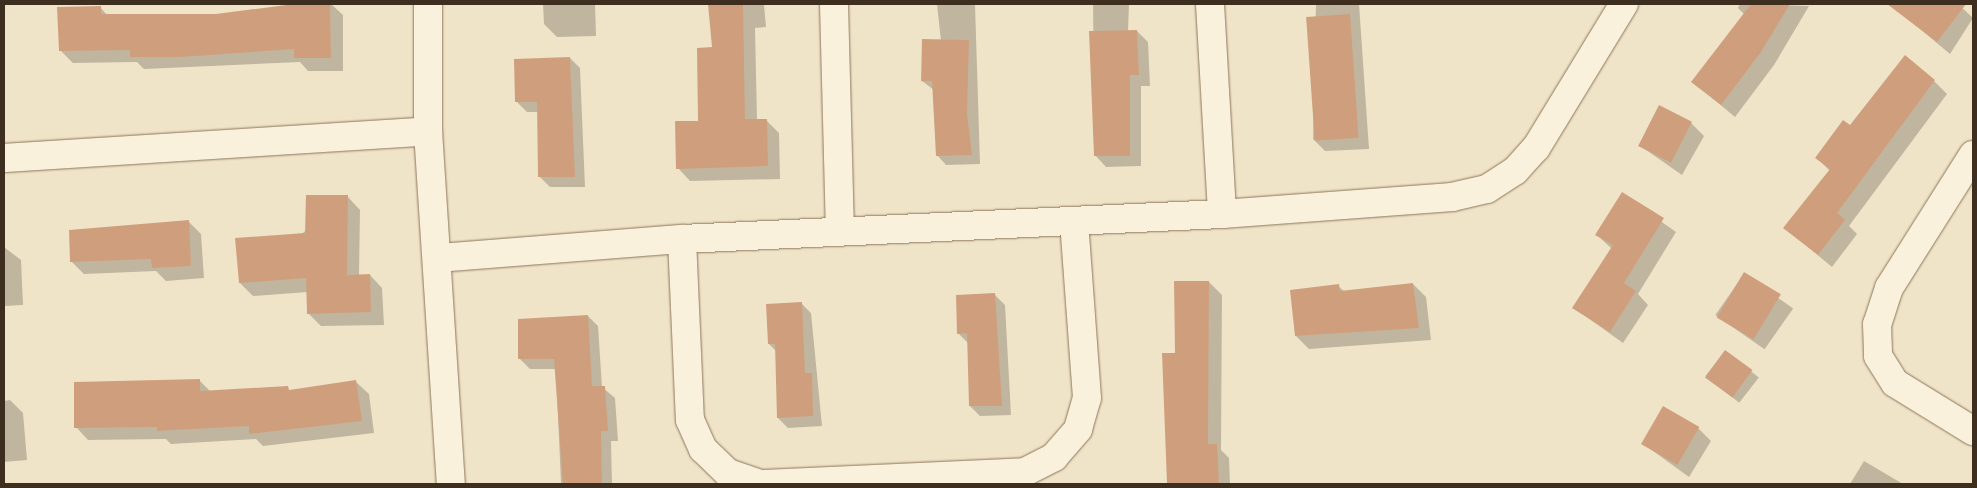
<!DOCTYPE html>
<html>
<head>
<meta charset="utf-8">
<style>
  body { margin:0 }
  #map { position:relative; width:1977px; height:488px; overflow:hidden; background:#f0e4c8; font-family:"Zilla Slab",serif }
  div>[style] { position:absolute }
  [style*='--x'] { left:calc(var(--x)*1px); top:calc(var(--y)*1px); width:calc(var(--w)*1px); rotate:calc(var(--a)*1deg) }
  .shadow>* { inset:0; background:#0003; transform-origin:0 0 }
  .building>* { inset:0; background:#cf9f7d; transform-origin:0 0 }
  .roads { filter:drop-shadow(0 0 1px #8d765c) drop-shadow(0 0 1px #8d765c) }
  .minor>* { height:28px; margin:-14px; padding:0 14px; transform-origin:14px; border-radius:14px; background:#faf1dc }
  span { translate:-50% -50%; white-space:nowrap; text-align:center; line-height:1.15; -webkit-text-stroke:4px #f7eed8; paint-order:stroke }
  .frame { position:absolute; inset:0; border:5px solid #3d2e20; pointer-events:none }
</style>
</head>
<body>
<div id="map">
  <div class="shadow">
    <div style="clip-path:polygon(331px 4px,343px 15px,343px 71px,308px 71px,300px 62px,144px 69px,137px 62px,73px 63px,60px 50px,100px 7px,108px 16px,216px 15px)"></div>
    <div style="clip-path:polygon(543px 4px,595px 4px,596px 36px,557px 37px,544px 24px)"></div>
    <div style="clip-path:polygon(709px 4px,764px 4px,766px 27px,755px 28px,757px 120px,766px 120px,779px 133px,780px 179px,690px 181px,678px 168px,699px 122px,713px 49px)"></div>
    <div style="clip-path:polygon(937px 4px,975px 4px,980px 164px,946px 165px,937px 155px,934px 90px,922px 81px,941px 41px)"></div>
    <div style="clip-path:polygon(1093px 4px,1129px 4px,1128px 31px,1137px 31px,1148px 42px,1150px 86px,1141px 86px,1141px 166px,1106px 167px,1095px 155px)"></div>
    <div style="clip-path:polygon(1316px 4px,1359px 4px,1369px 149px,1325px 151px,1313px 139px)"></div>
    <div style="clip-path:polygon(1740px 4px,1809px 6px,1774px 65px,1735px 117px,1693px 82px,1744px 14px,1738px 8px)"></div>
    <div style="clip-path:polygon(1920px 4px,1958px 4px,1973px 18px,1950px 54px,1908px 19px)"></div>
    <div style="clip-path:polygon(570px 58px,580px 68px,585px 187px,550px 187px,539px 176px,538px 112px,527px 112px,517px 102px)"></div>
    <div style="clip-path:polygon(1934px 81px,1947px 94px,1849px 226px,1857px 234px,1832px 267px,1785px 228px,1830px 171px,1817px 158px,1850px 127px)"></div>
    <div style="clip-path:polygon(1691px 123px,1704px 136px,1682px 175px,1639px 145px)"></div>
    <div style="clip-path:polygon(1622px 194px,1676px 232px,1638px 294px,1648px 305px,1623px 343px,1574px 308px,1612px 249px,1597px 235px)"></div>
    <div style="clip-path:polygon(348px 197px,360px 210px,359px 276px,370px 275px,382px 288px,384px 325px,321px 326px,308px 313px,308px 292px,253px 296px,240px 283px)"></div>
    <div style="clip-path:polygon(188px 221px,201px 234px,204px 278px,166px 281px,156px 271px,84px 274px,71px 261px)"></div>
    <div style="clip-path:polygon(4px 247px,21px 260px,23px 305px,4px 306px)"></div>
    <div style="left:1744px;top:274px;width:60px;height:50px;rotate:35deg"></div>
    <div style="clip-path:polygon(1209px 282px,1222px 295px,1221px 450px,1229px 458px,1230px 484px,1169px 484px,1165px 417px,1176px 355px)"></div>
    <div style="clip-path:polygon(1413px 284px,1426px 297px,1431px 340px,1309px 349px,1296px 336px,1338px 286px,1345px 292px)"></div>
    <div style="clip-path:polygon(995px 295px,1005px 305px,1011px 415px,980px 416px,970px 406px,969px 344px,958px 333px)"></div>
    <div style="clip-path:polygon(801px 303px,811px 313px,822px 426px,788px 428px,778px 418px,776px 351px,769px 344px)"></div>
    <div style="clip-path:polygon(588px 316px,598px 326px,602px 387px,615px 398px,618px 441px,611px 441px,612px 484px,561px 484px,556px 369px,530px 369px,519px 358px)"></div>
    <div style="left:1725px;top:351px;width:43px;height:32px;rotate:38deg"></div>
    <div style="clip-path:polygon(199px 380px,210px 391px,291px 391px,356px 382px,369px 394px,374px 433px,263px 446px,256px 439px,171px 444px,166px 439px,88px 440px,76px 427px)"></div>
    <div style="clip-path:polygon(10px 400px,23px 413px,27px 460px,4px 462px,4px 401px)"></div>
    <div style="clip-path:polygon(1698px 428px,1711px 441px,1689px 477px,1642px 443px)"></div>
    <div style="clip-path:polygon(1864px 461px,1903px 484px,1850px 484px)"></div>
  </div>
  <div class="building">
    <div style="clip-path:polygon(294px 4px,330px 4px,331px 58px,294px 58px,294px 49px,180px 57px,130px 57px,130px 50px,59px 51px,57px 7px,101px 6px,101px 14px,216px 14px)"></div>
    <div style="clip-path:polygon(708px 4px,743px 4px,745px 119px,767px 119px,768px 166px,676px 169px,675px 121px,698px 121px,697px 48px,712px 47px)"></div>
    <div style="clip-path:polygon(1751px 4px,1790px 4px,1761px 52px,1721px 105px,1691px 82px)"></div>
    <div style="clip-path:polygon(1887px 4px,1966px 4px,1937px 42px)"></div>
    <div style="left:1350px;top:14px;width:124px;height:44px;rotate:86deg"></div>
    <div style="clip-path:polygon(1137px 30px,1139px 75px,1130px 75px,1130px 156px,1094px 156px,1089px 31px)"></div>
    <div style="clip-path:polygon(922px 39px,969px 40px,967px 113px,972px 155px,936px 156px,932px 81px,921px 81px)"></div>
    <div style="clip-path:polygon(1905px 55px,1935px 80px,1837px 213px,1845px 220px,1818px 255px,1783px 228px,1830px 169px,1815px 158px,1843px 120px,1850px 125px)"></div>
    <div style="clip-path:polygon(570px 57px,575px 177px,538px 177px,537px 102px,515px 102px,514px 59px)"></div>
    <div style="left:1659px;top:105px;width:37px;height:46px;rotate:27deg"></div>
    <div style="clip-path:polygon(1622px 192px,1664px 218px,1624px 283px,1636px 291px,1610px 332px,1572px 308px,1613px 245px,1595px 235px)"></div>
    <div style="clip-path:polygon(306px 195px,348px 195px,347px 275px,370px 274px,371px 312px,307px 314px,306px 278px,239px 283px,235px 238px,305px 233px)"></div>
    <div style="clip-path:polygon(189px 220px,191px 266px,152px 268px,151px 259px,70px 262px,69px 230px)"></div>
    <div style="left:1744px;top:272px;width:43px;height:53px;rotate:31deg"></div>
    <div style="clip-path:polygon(1174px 281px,1209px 281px,1208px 444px,1217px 444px,1219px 484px,1167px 484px,1162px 353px,1175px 353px)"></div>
    <div style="clip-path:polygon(1413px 283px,1419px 328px,1295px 336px,1290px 290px,1339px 284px,1340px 291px)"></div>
    <div style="clip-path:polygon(995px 293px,1002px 406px,969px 406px,967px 333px,957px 334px,956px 295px)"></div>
    <div style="clip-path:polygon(802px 302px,805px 373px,812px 373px,813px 416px,777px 418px,775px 344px,768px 344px,766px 304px)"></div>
    <div style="clip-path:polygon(588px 315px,592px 386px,605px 386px,608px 431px,601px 431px,602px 484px,563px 484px,554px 359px,518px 359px,518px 319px)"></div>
    <div style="left:1725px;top:350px;width:34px;height:34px;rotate:36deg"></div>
    <div style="clip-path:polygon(200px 379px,200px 391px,288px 386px,289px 390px,356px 380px,362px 421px,249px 434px,249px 426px,157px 431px,157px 427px,74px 428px,74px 382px)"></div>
    <div style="left:1663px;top:406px;width:42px;height:44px;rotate:30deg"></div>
  </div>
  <div class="roads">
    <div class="minor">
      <div style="--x:428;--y:4;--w:127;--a:90"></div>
      <div style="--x:428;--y:131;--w:354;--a:86.3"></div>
      <div style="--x:834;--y:4;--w:227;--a:88.5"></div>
      <div style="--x:1210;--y:4;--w:210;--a:86.7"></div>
      <div style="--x:1973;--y:155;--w:157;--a:122.3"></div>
      <div style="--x:1889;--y:288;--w:38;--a:108"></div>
      <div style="--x:1877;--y:324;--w:32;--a:88"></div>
      <div style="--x:1878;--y:356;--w:32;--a:58"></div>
      <div style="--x:1895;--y:383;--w:92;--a:31.6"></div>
      <div style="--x:4;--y:158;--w:425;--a:-3.6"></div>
      <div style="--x:682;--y:239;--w:181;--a:87.5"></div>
      <div style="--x:690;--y:420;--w:32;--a:66"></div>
      <div style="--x:703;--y:449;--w:35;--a:44"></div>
      <div style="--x:728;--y:473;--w:34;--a:19"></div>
      <div style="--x:438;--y:258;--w:245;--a:-4.5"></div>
      <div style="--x:682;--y:239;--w:541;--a:-2.65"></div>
      <div style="--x:1222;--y:214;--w:231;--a:-4.2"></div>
      <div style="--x:1452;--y:197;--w:36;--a:-13"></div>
      <div style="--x:1487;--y:189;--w:33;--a:-33"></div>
      <div style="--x:1515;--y:171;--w:31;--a:-48"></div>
      <div style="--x:1536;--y:148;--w:169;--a:-58.6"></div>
      <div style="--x:764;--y:484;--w:261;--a:-2.6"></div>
      <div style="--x:1025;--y:472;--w:33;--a:-27"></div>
      <div style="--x:1054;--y:457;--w:37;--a:-49"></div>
      <div style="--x:1078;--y:429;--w:32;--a:-74"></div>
      <div style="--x:1087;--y:398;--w:177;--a:-94.2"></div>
    </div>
  </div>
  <div class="frame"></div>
</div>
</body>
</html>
